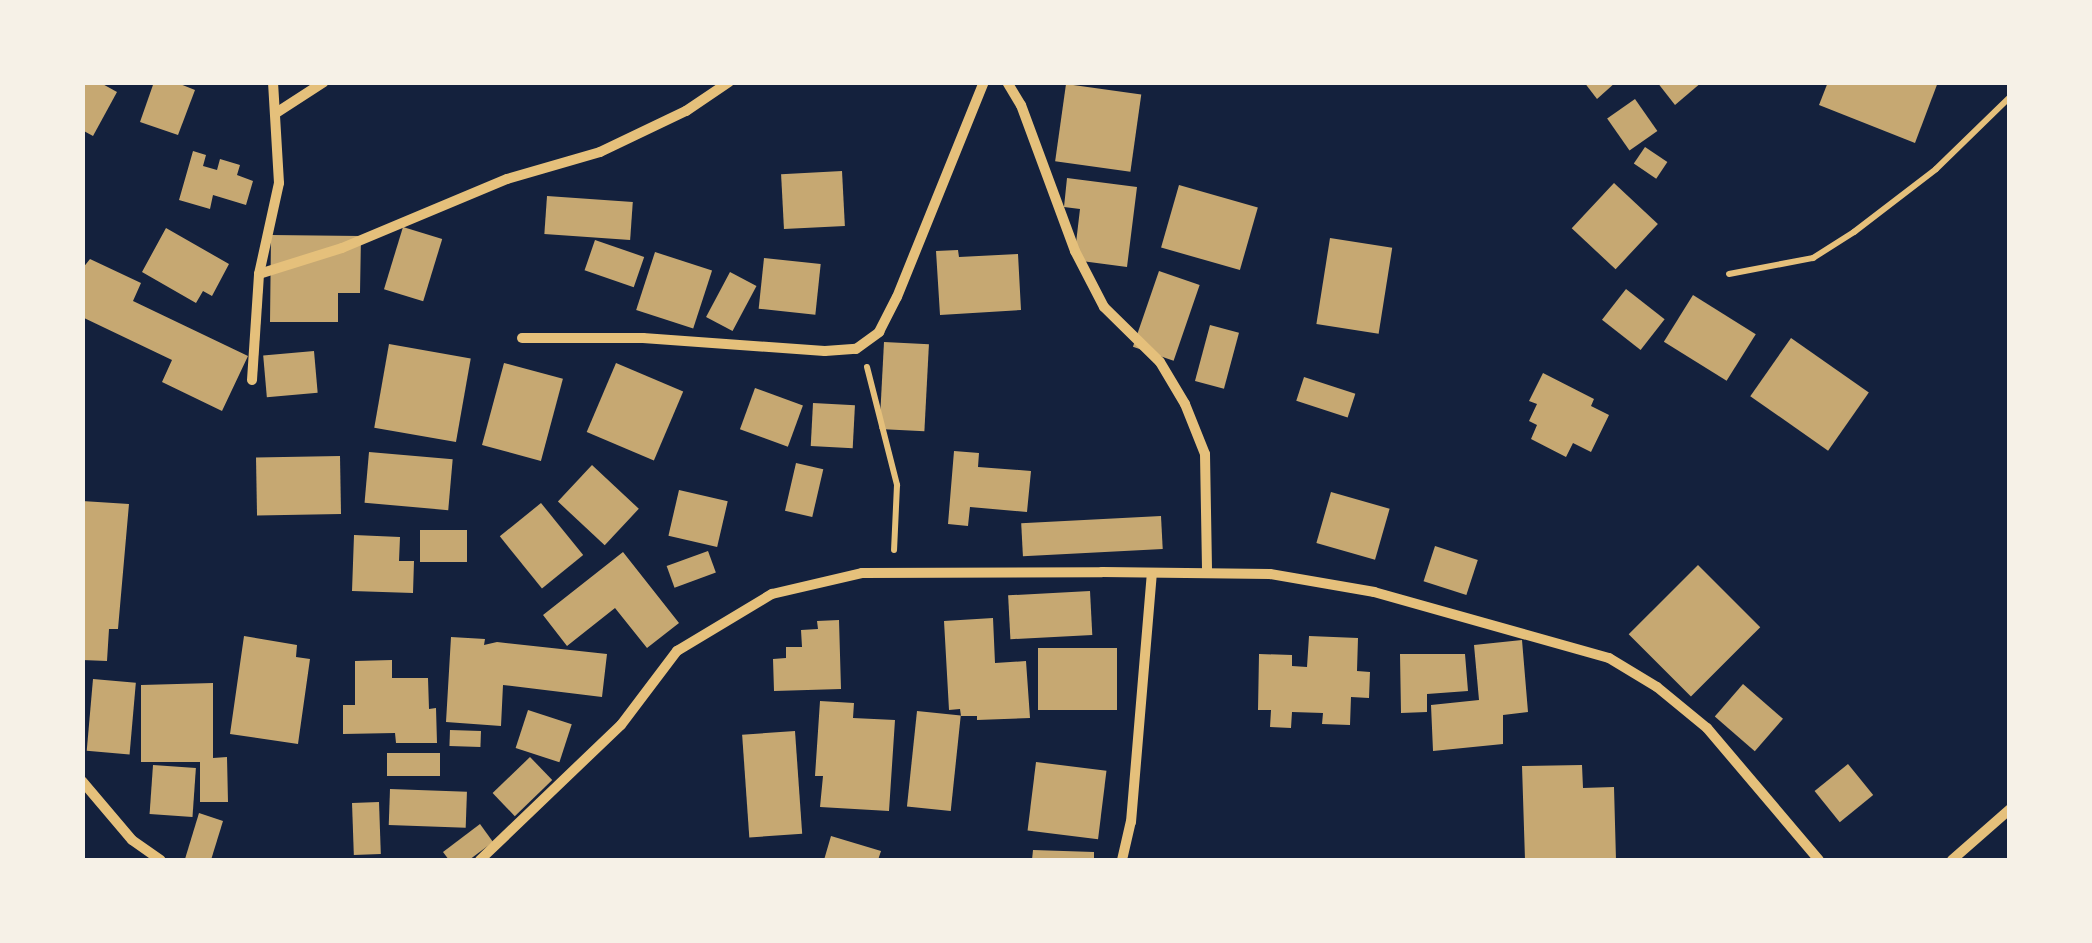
<!DOCTYPE html>
<html>
<head>
<meta charset="utf-8">
<style>
  body { margin:0 }
  #map { position:relative; width:2092px; height:943px; overflow:hidden; background:#14213d; font-family:Rubik,sans-serif }
  div>[style] { position:absolute }
  [style*='--x'] { left:calc(var(--x)*1px); top:calc(var(--y)*1px); width:calc(var(--w)*1px); rotate:calc(var(--a)*1deg) }
  .building>* { inset:0; background:#c6a872; transform-origin:0 0 }
  .path>* { height:6px; margin:-3px; padding:0 3px; transform-origin:3px; border-radius:3px; background:#e5c07b }
  .minor>* { height:10px; margin:-5px; padding:0 5px; transform-origin:5px; border-radius:5px; background:#e5c07b }
  span { translate:-50% -50%; white-space:nowrap; text-align:center; line-height:1.15; -webkit-text-stroke:9px #f6f1e7; paint-order:stroke }
  .frame { position:absolute; inset:0; border:85px solid #f6f1e7; pointer-events:none }
</style>
</head>
<body>
<div id="map">
  <div class="building">
    <div style="clip-path:polygon(85px 82px,99px 82px,117px 92px,93px 136px,82px 130px)"></div>
    <div style="clip-path:polygon(154px 82px,175px 82px,195px 90px,178px 135px,140px 122px)"></div>
    <div style="clip-path:polygon(1584px 82px,1616px 82px,1597px 99px)"></div>
    <div style="clip-path:polygon(1657px 82px,1702px 82px,1675px 105px)"></div>
    <div style="clip-path:polygon(1828px 82px,1938px 82px,1915px 143px,1819px 105px)"></div>
    <div style="left:1066px;top:84px;width:76px;height:78px;rotate:8deg"></div>
    <div style="left:1635px;top:99px;width:39px;height:34px;rotate:55deg"></div>
    <div style="left:1645px;top:147px;width:27px;height:20px;rotate:34deg"></div>
    <div style="clip-path:polygon(193px 151px,206px 155px,203px 166px,217px 170px,220px 159px,240px 165px,237px 175px,253px 181px,246px 205px,213px 195px,210px 209px,179px 200px)"></div>
    <div style="left:842px;top:171px;width:55px;height:61px;rotate:87deg"></div>
    <div style="clip-path:polygon(1067px 178px,1137px 187px,1127px 267px,1074px 260px,1080px 209px,1064px 207px)"></div>
    <div style="left:1614px;top:183px;width:60px;height:62px;rotate:43deg"></div>
    <div style="left:1179px;top:185px;width:82px;height:65px;rotate:16deg"></div>
    <div style="left:547px;top:196px;width:86px;height:38px;rotate:4deg"></div>
    <div style="left:403px;top:227px;width:41px;height:65px;rotate:17deg"></div>
    <div style="clip-path:polygon(166px 228px,229px 264px,212px 296px,203px 291px,196px 303px,142px 272px)"></div>
    <div style="clip-path:polygon(271px 235px,361px 236px,360px 293px,338px 293px,338px 322px,270px 322px)"></div>
    <div style="left:1330px;top:238px;width:63px;height:87px;rotate:9deg"></div>
    <div style="left:595px;top:240px;width:52px;height:32px;rotate:19deg"></div>
    <div style="clip-path:polygon(958px 250px,959px 257px,1018px 254px,1021px 310px,940px 315px,936px 251px)"></div>
    <div style="left:655px;top:252px;width:60px;height:61px;rotate:18deg"></div>
    <div style="left:764px;top:258px;width:57px;height:51px;rotate:6deg"></div>
    <div style="clip-path:polygon(90px 259px,141px 283px,133px 301px,248px 356px,222px 411px,162px 382px,172px 360px,82px 317px,82px 269px)"></div>
    <div style="left:1159px;top:271px;width:43px;height:80px;rotate:19deg"></div>
    <div style="left:730px;top:272px;width:30px;height:51px;rotate:28deg"></div>
    <div style="left:1626px;top:289px;width:49px;height:39px;rotate:38deg"></div>
    <div style="left:1693px;top:295px;width:74px;height:55px;rotate:32deg"></div>
    <div style="left:1210px;top:325px;width:30px;height:58px;rotate:15deg"></div>
    <div style="left:1791px;top:338px;width:95px;height:71px;rotate:35deg"></div>
    <div style="left:884px;top:342px;width:45px;height:87px;rotate:3deg"></div>
    <div style="left:389px;top:344px;width:83px;height:85px;rotate:10deg"></div>
    <div style="left:314px;top:351px;width:42px;height:51px;rotate:85deg"></div>
    <div style="left:504px;top:363px;width:61px;height:85px;rotate:15deg"></div>
    <div style="left:616px;top:363px;width:73px;height:75px;rotate:23deg"></div>
    <div style="clip-path:polygon(1543px 373px,1594px 399px,1591px 406px,1609px 415px,1591px 452px,1573px 443px,1566px 457px,1531px 439px,1537px 425px,1529px 421px,1537px 404px,1529px 401px)"></div>
    <div style="left:1304px;top:377px;width:54px;height:25px;rotate:18deg"></div>
    <div style="left:755px;top:388px;width:51px;height:44px;rotate:20deg"></div>
    <div style="left:813px;top:403px;width:42px;height:43px;rotate:3deg"></div>
    <div style="clip-path:polygon(954px 451px,979px 453px,978px 467px,1031px 471px,1027px 512px,970px 507px,968px 526px,948px 524px)"></div>
    <div style="left:369px;top:452px;width:84px;height:51px;rotate:5deg"></div>
    <div style="left:340px;top:456px;width:58px;height:84px;rotate:89deg"></div>
    <div style="left:796px;top:463px;width:28px;height:49px;rotate:13deg"></div>
    <div style="left:592px;top:465px;width:64px;height:50px;rotate:43deg"></div>
    <div style="left:679px;top:490px;width:50px;height:47px;rotate:13deg"></div>
    <div style="left:1331px;top:492px;width:61px;height:53px;rotate:16deg"></div>
    <div style="clip-path:polygon(82px 501px,129px 504px,118px 629px,109px 629px,107px 661px,82px 660px)"></div>
    <div style="left:541px;top:503px;width:67px;height:53px;rotate:51deg"></div>
    <div style="left:1161px;top:516px;width:33px;height:140px;rotate:87deg"></div>
    <div style="left:420px;top:530px;width:47px;height:32px"></div>
    <div style="clip-path:polygon(354px 535px,400px 537px,399px 561px,414px 561px,413px 593px,352px 591px)"></div>
    <div style="left:1435px;top:546px;width:45px;height:37px;rotate:18deg"></div>
    <div style="left:708px;top:551px;width:23px;height:44px;rotate:70deg"></div>
    <div style="clip-path:polygon(623px 552px,679px 623px,647px 648px,615px 608px,567px 646px,543px 615px)"></div>
    <div style="left:1698px;top:565px;width:88px;height:98px;rotate:45deg"></div>
    <div style="left:1090px;top:591px;width:44px;height:82px;rotate:87deg"></div>
    <div style="clip-path:polygon(993px 618px,995px 663px,1026px 661px,1030px 718px,977px 720px,977px 716px,961px 716px,960px 709px,949px 710px,944px 621px)"></div>
    <div style="clip-path:polygon(839px 620px,841px 689px,774px 691px,773px 659px,786px 658px,786px 647px,802px 647px,801px 630px,818px 629px,817px 621px)"></div>
    <div style="clip-path:polygon(244px 636px,297px 645px,296px 657px,310px 659px,298px 744px,230px 734px)"></div>
    <div style="clip-path:polygon(1309px 636px,1358px 638px,1357px 671px,1370px 672px,1369px 698px,1351px 697px,1350px 725px,1322px 724px,1323px 713px,1292px 712px,1291px 728px,1270px 727px,1271px 710px,1258px 710px,1259px 654px,1292px 655px,1292px 666px,1307px 667px)"></div>
    <div style="clip-path:polygon(451px 637px,485px 639px,484px 645px,497px 642px,607px 654px,602px 697px,503px 685px,501px 726px,446px 722px)"></div>
    <div style="clip-path:polygon(1522px 640px,1528px 712px,1503px 715px,1503px 744px,1433px 751px,1431px 705px,1479px 700px,1474px 645px)"></div>
    <div style="left:1038px;top:648px;width:79px;height:62px"></div>
    <div style="clip-path:polygon(1400px 654px,1465px 654px,1468px 691px,1427px 694px,1427px 712px,1401px 713px)"></div>
    <div style="clip-path:polygon(392px 660px,392px 678px,428px 678px,429px 709px,436px 708px,437px 743px,396px 743px,395px 733px,343px 734px,343px 705px,355px 705px,355px 661px)"></div>
    <div style="left:93px;top:679px;width:43px;height:72px;rotate:5deg"></div>
    <div style="clip-path:polygon(213px 683px,213px 758px,227px 757px,228px 802px,200px 802px,200px 762px,141px 762px,141px 685px)"></div>
    <div style="left:1743px;top:684px;width:53px;height:43px;rotate:41deg"></div>
    <div style="clip-path:polygon(820px 701px,854px 703px,853px 718px,895px 720px,889px 811px,820px 807px,823px 776px,815px 776px)"></div>
    <div style="left:528px;top:710px;width:46px;height:40px;rotate:18deg"></div>
    <div style="left:917px;top:711px;width:44px;height:96px;rotate:6deg"></div>
    <div style="left:450px;top:730px;width:31px;height:16px;rotate:2deg"></div>
    <div style="left:795px;top:731px;width:103px;height:53px;rotate:86deg"></div>
    <div style="left:387px;top:753px;width:53px;height:23px"></div>
    <div style="left:530px;top:757px;width:32px;height:52px;rotate:46deg"></div>
    <div style="left:1036px;top:762px;width:71px;height:69px;rotate:7deg"></div>
    <div style="left:1848px;top:764px;width:40px;height:43px;rotate:51deg"></div>
    <div style="left:153px;top:765px;width:43px;height:49px;rotate:4deg"></div>
    <div style="clip-path:polygon(1582px 765px,1583px 788px,1614px 787px,1616px 860px,1525px 860px,1522px 766px)"></div>
    <div style="left:390px;top:789px;width:77px;height:36px;rotate:2deg"></div>
    <div style="left:379px;top:802px;width:52px;height:27px;rotate:88deg"></div>
    <div style="clip-path:polygon(199px 813px,223px 821px,211px 860px,185px 859px)"></div>
    <div style="clip-path:polygon(480px 824px,493px 842px,469px 860px,449px 860px,443px 852px)"></div>
    <div style="clip-path:polygon(831px 836px,881px 851px,878px 860px,824px 860px)"></div>
    <div style="clip-path:polygon(1033px 850px,1094px 852px,1094px 860px,1032px 860px)"></div>
  </div>
  <div class="path">
    <div style="--x:1729;--y:274;--w:86;--a:-10.8"></div>
    <div style="--x:1813;--y:258;--w:49;--a:-32.4"></div>
    <div style="--x:1854;--y:232;--w:103;--a:-37.5"></div>
    <div style="--x:1936;--y:169;--w:103;--a:-44.2"></div>
    <div style="--x:867;--y:367;--w:122;--a:75.7"></div>
    <div style="--x:897;--y:485;--w:65;--a:92.6"></div>
  </div>
  <div class="minor">
    <div style="--x:1007;--y:82;--w:27;--a:59"></div>
    <div style="--x:1021;--y:105;--w:156;--a:69.7"></div>
    <div style="--x:1075;--y:251;--w:63;--a:62.6"></div>
    <div style="--x:1104;--y:307;--w:78;--a:44.5"></div>
    <div style="--x:1160;--y:362;--w:49;--a:59.2"></div>
    <div style="--x:1185;--y:404;--w:54;--a:68.2"></div>
    <div style="--x:1205;--y:454;--w:118;--a:89"></div>
    <div style="--x:276;--y:113;--w:57;--a:-32.9"></div>
    <div style="--x:259;--y:274;--w:87;--a:-17.4"></div>
    <div style="--x:342;--y:248;--w:179;--a:-22.7"></div>
    <div style="--x:507;--y:179;--w:97;--a:-16.2"></div>
    <div style="--x:600;--y:152;--w:95;--a:-25.5"></div>
    <div style="--x:686;--y:111;--w:52;--a:-34"></div>
    <div style="--x:522;--y:338;--w:121;--a:0"></div>
    <div style="--x:643;--y:338;--w:182;--a:4.1"></div>
    <div style="--x:825;--y:351;--w:31;--a:-4"></div>
    <div style="--x:856;--y:349;--w:29;--a:-36"></div>
    <div style="--x:879;--y:332;--w:39;--a:-63"></div>
    <div style="--x:897;--y:297;--w:232;--a:-68"></div>
    <div style="--x:252;--y:380;--w:106;--a:-86.2"></div>
    <div style="--x:259;--y:274;--w:93;--a:-77.6"></div>
    <div style="--x:279;--y:183;--w:101;--a:-93.4"></div>
    <div style="--x:82;--y:781;--w:77;--a:49.7"></div>
    <div style="--x:132;--y:840;--w:35;--a:35"></div>
    <div style="--x:480;--y:860;--w:195;--a:-43.8"></div>
    <div style="--x:621;--y:725;--w:93;--a:-52.9"></div>
    <div style="--x:677;--y:651;--w:111;--a:-31"></div>
    <div style="--x:772;--y:594;--w:92;--a:-13.1"></div>
    <div style="--x:862;--y:573;--w:240;--a:-0.2"></div>
    <div style="--x:1102;--y:572;--w:168;--a:0.7"></div>
    <div style="--x:1270;--y:574;--w:106;--a:9.8"></div>
    <div style="--x:1374;--y:592;--w:244;--a:15.7"></div>
    <div style="--x:1609;--y:658;--w:56;--a:31.1"></div>
    <div style="--x:1657;--y:687;--w:65;--a:39.4"></div>
    <div style="--x:1707;--y:728;--w:173;--a:49.7"></div>
    <div style="--x:1122;--y:860;--w:39;--a:-77"></div>
    <div style="--x:1131;--y:822;--w:249;--a:-85.2"></div>
    <div style="--x:1952;--y:860;--w:77;--a:-41.3"></div>
  </div>
  <div class="frame"></div>
</div>
</body>
</html>
